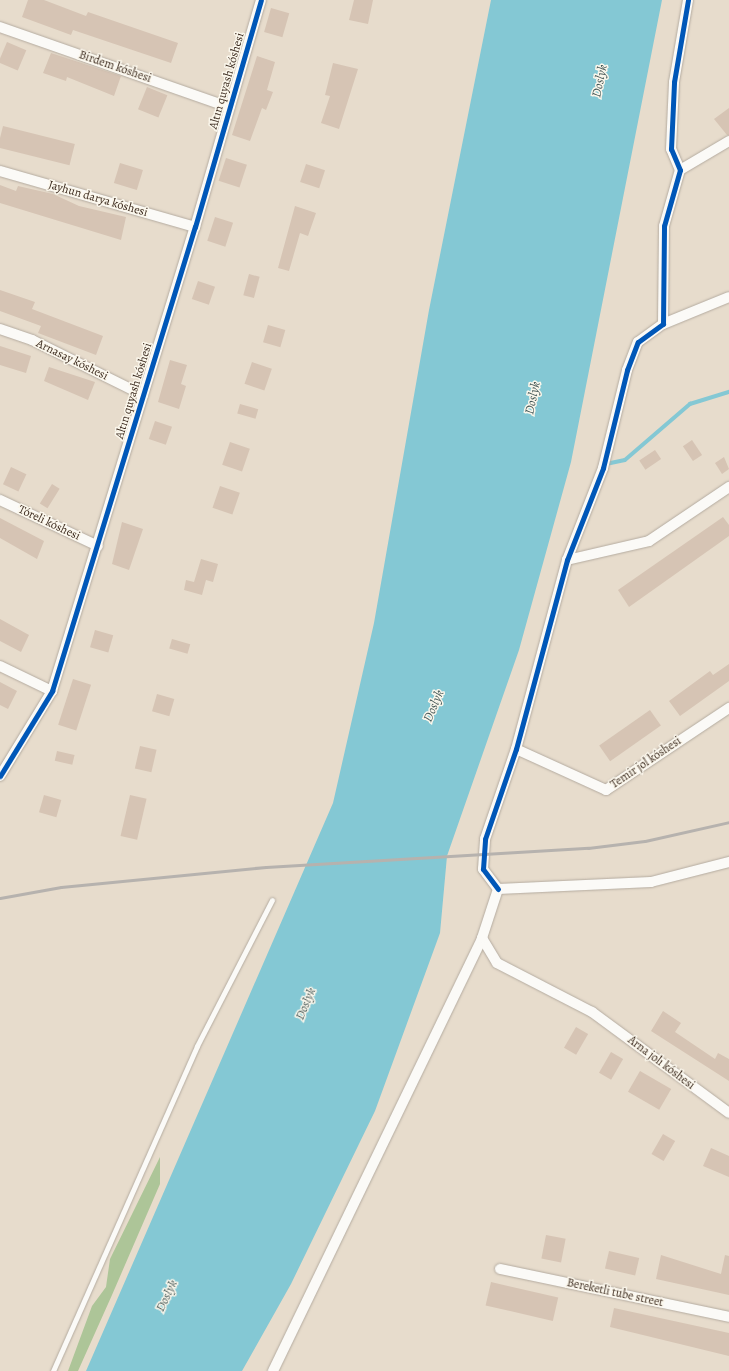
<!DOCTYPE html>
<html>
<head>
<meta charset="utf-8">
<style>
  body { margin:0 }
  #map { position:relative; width:729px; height:1371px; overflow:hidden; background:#e7dccc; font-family:Alegreya,serif }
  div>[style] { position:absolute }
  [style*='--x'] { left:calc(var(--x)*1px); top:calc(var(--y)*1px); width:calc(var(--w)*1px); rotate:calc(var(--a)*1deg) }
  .forest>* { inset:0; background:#adc598 }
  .water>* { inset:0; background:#84c8d4 }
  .stream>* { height:3.5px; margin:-1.75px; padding:0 1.75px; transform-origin:1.75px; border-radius:1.75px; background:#84c8d4 }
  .building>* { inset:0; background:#d6c4b4; transform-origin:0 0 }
  .roads { filter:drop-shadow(0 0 1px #b4aba0) drop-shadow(0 0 1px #b4aba0) }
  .service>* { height:5px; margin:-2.5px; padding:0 2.5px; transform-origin:2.5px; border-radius:2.5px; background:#fbfaf7 }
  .minor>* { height:10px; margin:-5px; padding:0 5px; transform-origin:5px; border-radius:5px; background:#fbfaf7 }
  .rail>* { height:3px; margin:-1.5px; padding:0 1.5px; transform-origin:1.5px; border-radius:1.5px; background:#b6b2ae }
  .cycleway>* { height:5px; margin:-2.5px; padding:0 2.5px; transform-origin:2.5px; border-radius:2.5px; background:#0057b8 }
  span { translate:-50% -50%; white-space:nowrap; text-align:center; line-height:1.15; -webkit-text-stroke:3px #fbf7ec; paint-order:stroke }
  .street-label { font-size:12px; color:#3b2a1e }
  .water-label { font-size:13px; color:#445756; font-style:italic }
</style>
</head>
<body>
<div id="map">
  <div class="forest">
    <div style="clip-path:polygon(160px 1157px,160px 1184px,112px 1295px,78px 1371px,68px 1371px,92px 1306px,106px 1287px,110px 1259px)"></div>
  </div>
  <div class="water">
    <div style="clip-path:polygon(491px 0,662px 0,571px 462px,519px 650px,447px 856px,440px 933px,375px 1111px,291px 1284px,242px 1371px,86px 1371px,333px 803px,374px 623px,429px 310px)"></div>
  </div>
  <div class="stream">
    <div style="--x:606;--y:464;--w:19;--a:-12"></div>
    <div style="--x:625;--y:460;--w:86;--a:-40.7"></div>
    <div style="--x:690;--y:404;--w:41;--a:-17.1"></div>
  </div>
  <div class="building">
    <div style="clip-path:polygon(28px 0,44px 0,86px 16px,88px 12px,178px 43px,171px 63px,73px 30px,71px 35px,22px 17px)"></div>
    <div style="clip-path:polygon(354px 0,373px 0,368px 24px,349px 20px)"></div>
    <div style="left:271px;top:8px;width:19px;height:25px;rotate:16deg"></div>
    <div style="left:7px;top:42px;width:21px;height:22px;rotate:23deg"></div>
    <div style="clip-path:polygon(51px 53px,121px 76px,114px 96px,67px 77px,66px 81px,43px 73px)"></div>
    <div style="clip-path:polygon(257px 56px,275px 62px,267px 90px,273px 92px,266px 110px,262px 108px,250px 141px,232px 135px)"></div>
    <div style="clip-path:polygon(333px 63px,358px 69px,339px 129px,321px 123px,330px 96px,325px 95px)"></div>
    <div style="left:147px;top:87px;width:22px;height:24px;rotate:22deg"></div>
    <div style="clip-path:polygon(729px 108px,729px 135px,727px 135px,714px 119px)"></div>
    <div style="left:3px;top:126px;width:74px;height:22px;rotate:14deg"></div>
    <div style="left:226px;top:158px;width:22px;height:24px;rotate:18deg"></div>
    <div style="left:120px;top:163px;width:24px;height:21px;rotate:17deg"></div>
    <div style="left:306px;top:164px;width:20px;height:19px;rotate:18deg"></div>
    <div style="clip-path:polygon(0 185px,16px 191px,18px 186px,53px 194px,79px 206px,126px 217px,121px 240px,0 203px)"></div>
    <div style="clip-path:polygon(295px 206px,316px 213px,308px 236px,300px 233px,289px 271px,278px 268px)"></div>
    <div style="left:215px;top:217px;width:19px;height:25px;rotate:18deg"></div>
    <div style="left:249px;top:274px;width:11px;height:22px;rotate:15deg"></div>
    <div style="left:198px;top:281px;width:18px;height:19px;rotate:19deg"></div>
    <div style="clip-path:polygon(0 290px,35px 302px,32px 309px,103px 336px,96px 355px,38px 333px,41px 326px,0 311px)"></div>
    <div style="left:268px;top:325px;width:18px;height:18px;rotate:16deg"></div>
    <div style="clip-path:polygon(0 346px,31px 356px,26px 373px,0 365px)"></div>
    <div style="clip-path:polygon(170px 360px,187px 365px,181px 384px,186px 386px,179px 409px,158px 402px)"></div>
    <div style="left:252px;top:362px;width:21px;height:23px;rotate:19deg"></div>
    <div style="clip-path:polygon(49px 367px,95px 382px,88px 400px,44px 381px)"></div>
    <div style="left:240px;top:404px;width:19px;height:10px;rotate:16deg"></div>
    <div style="left:155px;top:421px;width:18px;height:19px;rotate:19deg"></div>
    <div style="left:692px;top:440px;width:18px;height:11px;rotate:56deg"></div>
    <div style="left:230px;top:442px;width:21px;height:24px;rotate:19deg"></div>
    <div style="left:655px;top:450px;width:11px;height:19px;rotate:56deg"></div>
    <div style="clip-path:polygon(724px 457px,729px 469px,722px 474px,715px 463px)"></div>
    <div style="left:11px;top:467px;width:17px;height:19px;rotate:25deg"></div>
    <div style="left:52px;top:484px;width:9px;height:23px;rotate:32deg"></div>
    <div style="left:220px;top:486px;width:21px;height:23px;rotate:19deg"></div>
    <div style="clip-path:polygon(723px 517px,729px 525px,729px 536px,629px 607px,618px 590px)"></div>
    <div style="clip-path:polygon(0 518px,44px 541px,37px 559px,0 538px)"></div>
    <div style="clip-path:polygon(122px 522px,143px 529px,129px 570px,112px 564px)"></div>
    <div style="clip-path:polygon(201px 559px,218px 564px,213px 582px,206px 580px,202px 595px,184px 590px,186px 580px,194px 582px)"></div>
    <div style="clip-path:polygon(0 619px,29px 635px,21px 652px,0 641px)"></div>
    <div style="left:95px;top:630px;width:19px;height:18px;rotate:16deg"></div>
    <div style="left:172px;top:639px;width:19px;height:10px;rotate:16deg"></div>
    <div style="clip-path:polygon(729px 664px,729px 681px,680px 716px,669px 701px,710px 671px,713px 675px)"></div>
    <div style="left:73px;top:679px;width:19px;height:48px;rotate:18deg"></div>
    <div style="clip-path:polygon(0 682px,17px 691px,8px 709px,0 705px)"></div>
    <div style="left:157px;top:694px;width:18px;height:18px;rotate:16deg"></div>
    <div style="left:650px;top:710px;width:19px;height:62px;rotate:55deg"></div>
    <div style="left:140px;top:746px;width:17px;height:23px;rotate:13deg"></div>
    <div style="left:57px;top:751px;width:18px;height:10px;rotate:13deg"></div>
    <div style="left:44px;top:795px;width:18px;height:18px;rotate:16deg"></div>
    <div style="left:130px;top:795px;width:17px;height:42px;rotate:13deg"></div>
    <div style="clip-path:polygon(663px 1011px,681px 1023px,675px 1032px,715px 1059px,718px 1053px,729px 1059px,729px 1081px,651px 1031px)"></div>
    <div style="left:576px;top:1027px;width:14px;height:24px;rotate:30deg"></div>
    <div style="left:611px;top:1052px;width:14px;height:24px;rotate:30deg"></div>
    <div style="left:640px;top:1071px;width:36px;height:24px;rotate:30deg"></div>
    <div style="left:663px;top:1134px;width:14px;height:23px;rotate:30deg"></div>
    <div style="clip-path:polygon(711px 1148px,729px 1156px,729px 1177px,703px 1166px)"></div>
    <div style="left:546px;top:1235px;width:20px;height:24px;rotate:11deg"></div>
    <div style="left:609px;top:1251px;width:31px;height:18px;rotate:13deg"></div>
    <div style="clip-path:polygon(661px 1255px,721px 1274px,725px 1255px,729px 1256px,729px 1295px,656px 1279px)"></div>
    <div style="left:491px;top:1282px;width:69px;height:24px;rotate:13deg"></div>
    <div style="clip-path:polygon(614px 1308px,729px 1333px,729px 1356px,610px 1327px)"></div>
  </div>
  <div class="roads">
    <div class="service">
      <div style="--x:53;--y:1371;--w:355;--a:-66.1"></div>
      <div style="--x:197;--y:1046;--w:164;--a:-62.8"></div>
    </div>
    <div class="minor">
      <div style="--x:0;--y:27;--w:243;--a:19.3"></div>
      <div style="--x:680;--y:170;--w:57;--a:-30.6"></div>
      <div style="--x:0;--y:171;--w:203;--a:16"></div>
      <div style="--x:663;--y:324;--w:71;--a:-22.2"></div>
      <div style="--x:0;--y:329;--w:34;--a:19"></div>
      <div style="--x:32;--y:340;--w:124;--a:26.4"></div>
      <div style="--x:0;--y:500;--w:108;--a:25.1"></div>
      <div style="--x:567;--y:560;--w:84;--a:-13"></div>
      <div style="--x:649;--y:541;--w:97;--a:-34"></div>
      <div style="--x:0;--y:666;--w:58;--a:25.7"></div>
      <div style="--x:516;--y:749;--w:99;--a:24.5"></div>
      <div style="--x:606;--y:790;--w:148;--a:-33.7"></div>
      <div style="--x:0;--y:776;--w:100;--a:-58.5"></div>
      <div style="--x:52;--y:691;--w:486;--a:-72.9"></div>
      <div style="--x:195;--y:227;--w:236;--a:-73.8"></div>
      <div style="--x:498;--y:889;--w:25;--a:-127"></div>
      <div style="--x:483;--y:869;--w:30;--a:-86"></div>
      <div style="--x:485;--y:839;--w:95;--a:-71"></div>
      <div style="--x:516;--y:749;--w:196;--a:-74.9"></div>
      <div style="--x:567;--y:560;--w:99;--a:-68.6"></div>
      <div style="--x:603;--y:468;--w:101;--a:-76.2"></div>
      <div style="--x:627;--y:370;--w:30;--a:-69"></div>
      <div style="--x:638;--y:342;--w:31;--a:-36"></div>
      <div style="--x:663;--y:324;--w:98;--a:-89.4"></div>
      <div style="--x:664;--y:226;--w:58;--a:-74.1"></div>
      <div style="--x:680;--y:170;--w:23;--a:-113"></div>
      <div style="--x:671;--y:149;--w:67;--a:-87.4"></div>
      <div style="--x:674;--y:82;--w:83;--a:-80.3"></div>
      <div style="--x:498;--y:889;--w:153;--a:-2.6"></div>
      <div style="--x:651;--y:882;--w:81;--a:-14.4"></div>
      <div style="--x:482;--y:938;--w:29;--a:59"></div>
      <div style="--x:497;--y:963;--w:107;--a:27.3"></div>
      <div style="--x:592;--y:1012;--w:170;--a:36.4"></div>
      <div style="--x:500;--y:1269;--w:234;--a:11.8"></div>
      <div style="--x:273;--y:1371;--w:481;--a:-64.2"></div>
      <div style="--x:482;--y:938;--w:52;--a:-71.9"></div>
    </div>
  </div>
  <div class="rail">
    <div style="--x:0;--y:898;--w:62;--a:-10.2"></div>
    <div style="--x:61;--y:887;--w:206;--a:-5.6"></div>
    <div style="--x:266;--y:867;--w:323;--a:-3.4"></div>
    <div style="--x:588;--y:848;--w:57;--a:-7"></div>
    <div style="--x:645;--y:841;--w:86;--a:-12.7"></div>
  </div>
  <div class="cycleway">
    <div style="--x:0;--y:776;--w:100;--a:-58.5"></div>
    <div style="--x:52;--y:691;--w:486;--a:-72.9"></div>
    <div style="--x:195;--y:227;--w:236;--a:-73.8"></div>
    <div style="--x:498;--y:889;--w:25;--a:-127"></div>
    <div style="--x:483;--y:869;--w:30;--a:-86"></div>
    <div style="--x:485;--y:839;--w:95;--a:-71"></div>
    <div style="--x:516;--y:749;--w:196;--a:-74.9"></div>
    <div style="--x:567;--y:560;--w:99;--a:-68.6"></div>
    <div style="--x:603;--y:468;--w:101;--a:-76.2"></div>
    <div style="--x:627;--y:370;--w:30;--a:-69"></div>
    <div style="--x:638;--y:342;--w:31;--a:-36"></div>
    <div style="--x:663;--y:324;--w:98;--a:-89.4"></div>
    <div style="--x:664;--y:226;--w:58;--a:-74.1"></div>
    <div style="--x:680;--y:170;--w:23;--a:-113"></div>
    <div style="--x:671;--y:149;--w:67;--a:-87.4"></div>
    <div style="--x:674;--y:82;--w:83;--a:-80.3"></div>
  </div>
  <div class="street-label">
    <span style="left:115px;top:67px;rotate:19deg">Birdem kóshesi</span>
    <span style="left:227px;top:81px;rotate:-74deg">Altın quyash kóshesi</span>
    <span style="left:98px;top:199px;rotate:16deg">Jayhun darya kóshesi</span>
    <span style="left:72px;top:360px;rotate:26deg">Arnasay kóshesi</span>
    <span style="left:134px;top:391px;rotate:-73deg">Altın quyash kóshesi</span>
    <span style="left:49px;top:523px;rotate:25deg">Tóreli kóshesi</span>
    <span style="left:646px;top:763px;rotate:-34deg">Temir jol kóshesi</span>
    <span style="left:661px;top:1063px;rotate:37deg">Arna jolı kóshesi</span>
    <span style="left:615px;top:1293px;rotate:12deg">Bereketli tube street</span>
  </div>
  <div class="water-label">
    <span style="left:600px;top:81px;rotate:-78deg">Doslyk</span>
    <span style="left:533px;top:398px;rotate:-78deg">Doslyk</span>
    <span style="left:434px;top:706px;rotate:-67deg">Doslyk</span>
    <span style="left:306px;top:1004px;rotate:-67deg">Doslyk</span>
    <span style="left:167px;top:1296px;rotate:-64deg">Doslyk</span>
  </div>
</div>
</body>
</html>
